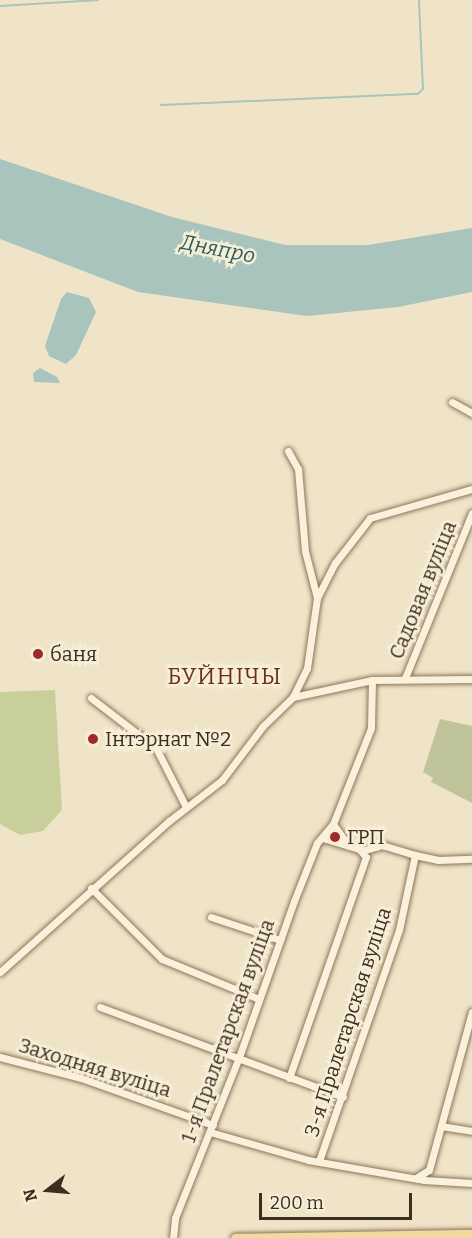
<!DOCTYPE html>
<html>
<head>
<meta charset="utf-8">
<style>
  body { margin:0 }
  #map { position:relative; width:472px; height:1238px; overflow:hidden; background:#f0e4c8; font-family:Bitter,serif }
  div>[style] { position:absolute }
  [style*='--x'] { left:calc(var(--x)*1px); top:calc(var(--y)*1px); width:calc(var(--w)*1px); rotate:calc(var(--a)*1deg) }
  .green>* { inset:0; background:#c9cf9b }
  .cemetery>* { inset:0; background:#bfc49a }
  .water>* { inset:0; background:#a9c4bc }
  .stream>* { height:1.5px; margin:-0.75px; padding:0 0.75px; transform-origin:0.75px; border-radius:0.75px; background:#a9c4bc }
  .roads { filter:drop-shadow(0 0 2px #8d765c) drop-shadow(0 0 2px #8d765c) }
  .minor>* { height:7px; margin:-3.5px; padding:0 3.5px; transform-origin:3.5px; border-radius:3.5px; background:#faf1dc }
  .major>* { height:9px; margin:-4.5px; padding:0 4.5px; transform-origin:4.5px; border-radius:4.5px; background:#f3d9a0 }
  .dots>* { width:16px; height:16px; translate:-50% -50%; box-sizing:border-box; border:3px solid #f7eed8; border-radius:50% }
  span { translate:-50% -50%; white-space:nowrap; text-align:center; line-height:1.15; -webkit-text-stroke:5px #f7eed8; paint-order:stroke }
  .street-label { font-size:20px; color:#3d2e20 }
  .poi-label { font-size:20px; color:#3d2e20 }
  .left { translate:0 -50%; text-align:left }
  .water-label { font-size:21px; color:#2f5d5a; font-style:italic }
  .quarter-label { font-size:22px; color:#6b2e1e; letter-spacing:1.5px }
  .north { position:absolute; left:18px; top:1160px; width:60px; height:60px; -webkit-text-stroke:4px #f7eed8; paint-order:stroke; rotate:254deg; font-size:16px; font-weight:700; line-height:24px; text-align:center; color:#3d2e20 }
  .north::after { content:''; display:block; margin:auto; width:21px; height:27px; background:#3d2e20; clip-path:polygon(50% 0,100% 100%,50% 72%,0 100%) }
  .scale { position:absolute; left:259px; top:1193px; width:153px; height:27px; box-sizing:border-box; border:3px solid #3d2e20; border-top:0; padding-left:8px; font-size:18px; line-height:21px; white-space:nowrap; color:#3d2e20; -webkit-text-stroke:4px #f7eed8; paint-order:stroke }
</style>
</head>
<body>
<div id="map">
  <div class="green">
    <div style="clip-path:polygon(55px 690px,62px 810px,43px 831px,20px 835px,0 824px,0 692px)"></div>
  </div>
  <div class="cemetery">
    <div style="clip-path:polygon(440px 719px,472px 726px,472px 803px,431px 782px,433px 778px,423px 772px)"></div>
  </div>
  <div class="water">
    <div style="clip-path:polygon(0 159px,172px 217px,285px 245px,368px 245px,472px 228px,472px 292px,398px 307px,307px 316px,138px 292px,0 239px)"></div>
    <div style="clip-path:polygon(67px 292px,89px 298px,96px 312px,76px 355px,66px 364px,49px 356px,45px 346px,61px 299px)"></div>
    <div style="clip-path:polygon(40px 368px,57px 377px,60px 383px,34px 382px,33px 373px)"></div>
  </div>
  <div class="stream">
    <div style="--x:0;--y:6;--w:98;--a:-3.5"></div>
    <div style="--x:161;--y:105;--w:257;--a:-2.5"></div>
    <div style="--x:418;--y:94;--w:7;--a:-45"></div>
    <div style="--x:423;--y:89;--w:89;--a:-92.6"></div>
  </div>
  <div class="roads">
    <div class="minor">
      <div style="--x:452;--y:402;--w:23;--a:29"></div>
      <div style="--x:288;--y:451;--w:21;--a:61"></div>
      <div style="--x:298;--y:469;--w:82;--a:85.1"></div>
      <div style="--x:305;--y:551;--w:49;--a:75.7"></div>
      <div style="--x:317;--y:598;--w:71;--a:98.1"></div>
      <div style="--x:307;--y:668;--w:32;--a:116"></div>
      <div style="--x:317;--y:598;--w:39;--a:-63"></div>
      <div style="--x:335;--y:563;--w:57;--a:-52.1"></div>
      <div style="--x:370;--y:518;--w:106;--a:-15.9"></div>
      <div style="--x:405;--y:678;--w:178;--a:-67.9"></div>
      <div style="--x:91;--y:698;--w:82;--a:37.6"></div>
      <div style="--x:156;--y:748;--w:66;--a:63"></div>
      <div style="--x:333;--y:824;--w:26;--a:54"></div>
      <div style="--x:362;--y:851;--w:21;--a:-17"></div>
      <div style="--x:382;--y:845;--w:34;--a:17"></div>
      <div style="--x:91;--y:888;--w:100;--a:45"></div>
      <div style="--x:162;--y:959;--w:105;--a:22.4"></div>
      <div style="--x:211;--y:917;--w:73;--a:18.4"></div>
      <div style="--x:0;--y:972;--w:227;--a:-41.8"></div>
      <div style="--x:169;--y:821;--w:67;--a:-37.7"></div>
      <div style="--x:222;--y:780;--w:68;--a:-52.8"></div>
      <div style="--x:263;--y:726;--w:42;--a:-44"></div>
      <div style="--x:293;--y:697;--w:81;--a:-12.1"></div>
      <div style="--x:372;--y:680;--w:100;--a:-0.6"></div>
      <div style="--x:100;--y:1007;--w:259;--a:20.3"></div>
      <div style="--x:0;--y:1057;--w:84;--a:14.5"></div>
      <div style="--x:81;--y:1078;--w:140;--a:19.6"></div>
      <div style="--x:289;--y:1078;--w:234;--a:-70.8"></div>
      <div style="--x:366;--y:857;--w:11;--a:-131"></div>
      <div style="--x:359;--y:849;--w:39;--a:-163"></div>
      <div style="--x:441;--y:1126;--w:31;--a:9"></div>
      <div style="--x:210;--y:1132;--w:102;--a:15.9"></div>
      <div style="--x:308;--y:1160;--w:118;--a:9.8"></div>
      <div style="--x:424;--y:1180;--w:48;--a:3.6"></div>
      <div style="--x:319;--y:1161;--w:244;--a:-70.9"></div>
      <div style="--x:399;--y:930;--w:77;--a:-78"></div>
      <div style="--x:415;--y:855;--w:24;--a:12"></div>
      <div style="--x:438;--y:860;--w:34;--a:-2"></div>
      <div style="--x:416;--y:1178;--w:15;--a:-32"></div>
      <div style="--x:429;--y:1170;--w:164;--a:-74.8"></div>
      <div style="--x:173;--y:1238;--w:20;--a:-84"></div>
      <div style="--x:175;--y:1218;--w:170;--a:-68.3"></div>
      <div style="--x:238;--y:1060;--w:169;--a:-70.6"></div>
      <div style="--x:294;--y:901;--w:62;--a:-68.4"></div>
      <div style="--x:317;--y:843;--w:25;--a:-50"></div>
      <div style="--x:333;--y:824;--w:103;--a:-68.4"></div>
      <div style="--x:371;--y:728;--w:48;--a:-88.8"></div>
    </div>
    <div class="major">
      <div style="--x:235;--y:1238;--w:237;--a:-1"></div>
    </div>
  </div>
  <div class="dots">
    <div style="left:38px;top:654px;background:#9e2a2b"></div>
    <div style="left:93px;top:739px;background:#9e2a2b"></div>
    <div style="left:335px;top:837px;background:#9e2a2b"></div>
  </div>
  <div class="street-label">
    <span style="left:423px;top:590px;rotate:-68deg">Садовая вуліца</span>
    <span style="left:348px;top:1022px;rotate:-72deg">3-я Пралетарская вуліца</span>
    <span style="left:228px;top:1031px;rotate:-70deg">1-я Пралетарская вуліца</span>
    <span style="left:95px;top:1068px;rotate:17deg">Заходняя вуліца</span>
  </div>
  <div class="poi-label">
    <span class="left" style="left:50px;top:654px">баня</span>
    <span class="left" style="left:105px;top:739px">Інтэрнат №2</span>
    <span class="left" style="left:347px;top:837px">ГРП</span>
  </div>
  <div class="water-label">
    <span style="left:218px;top:249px;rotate:11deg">Дняпро</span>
  </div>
  <div class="quarter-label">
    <span style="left:225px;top:677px">БУЙНІЧЫ</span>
  </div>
  <div class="north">N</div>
  <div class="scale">200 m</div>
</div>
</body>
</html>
